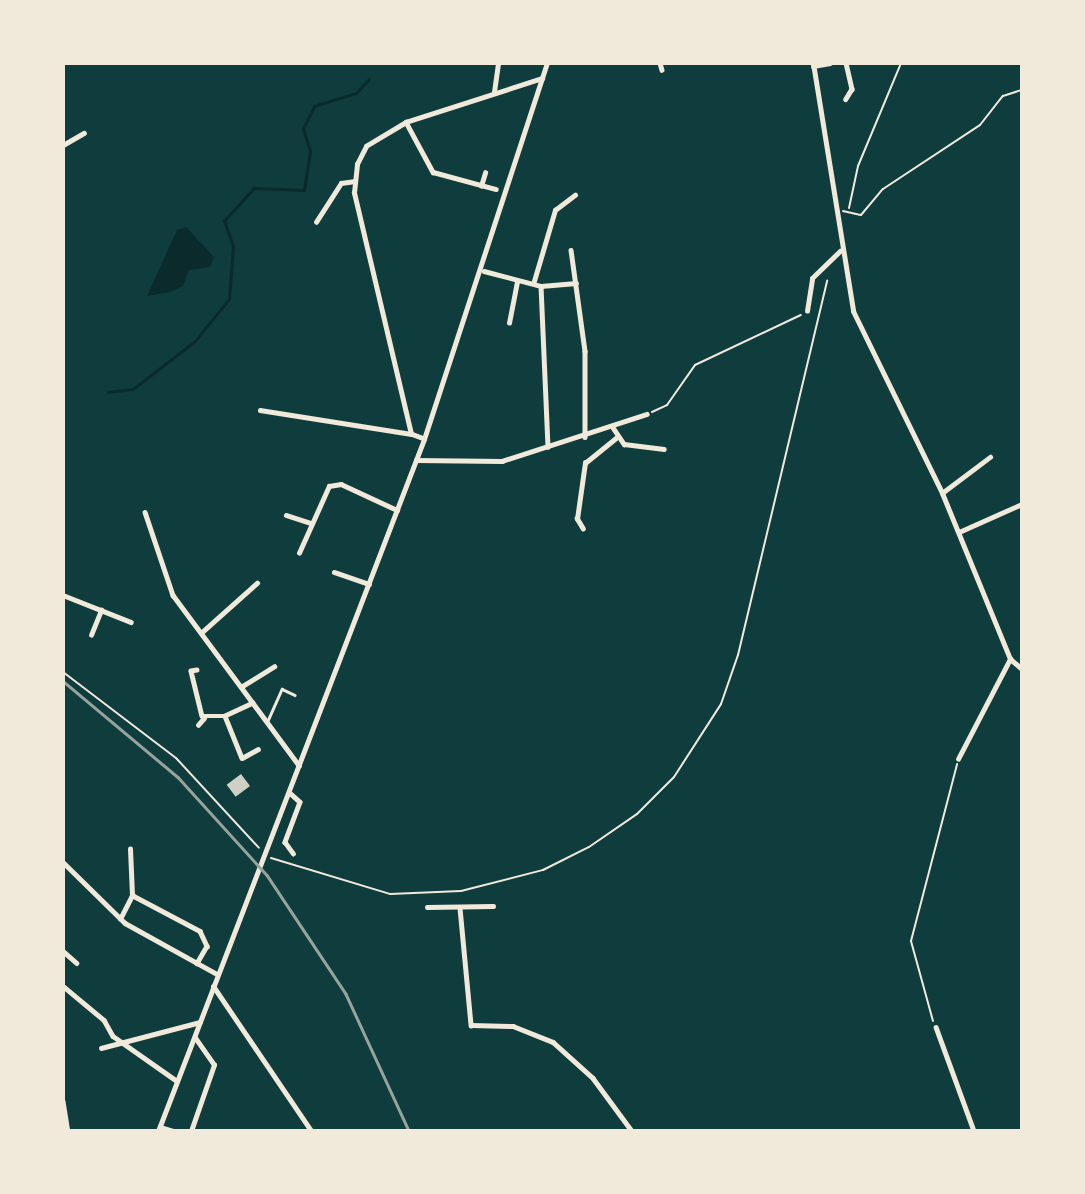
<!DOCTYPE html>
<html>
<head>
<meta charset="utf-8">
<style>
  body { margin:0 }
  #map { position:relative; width:1085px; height:1194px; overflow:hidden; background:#0f3d3e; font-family:"Exo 2",sans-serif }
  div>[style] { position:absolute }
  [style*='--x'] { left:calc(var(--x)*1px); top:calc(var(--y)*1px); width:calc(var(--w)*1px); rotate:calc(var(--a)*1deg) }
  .water>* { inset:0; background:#0a2a2b }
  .stream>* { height:2.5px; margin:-1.25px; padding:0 1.25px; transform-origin:1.25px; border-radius:1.25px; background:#0a2a2b }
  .building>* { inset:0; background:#cfcfc3; transform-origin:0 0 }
  .path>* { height:2px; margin:-1px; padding:0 1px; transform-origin:1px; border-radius:1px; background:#f1e9da }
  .service>* { height:2.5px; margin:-1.25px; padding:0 1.25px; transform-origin:1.25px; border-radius:1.25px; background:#f1e9da }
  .minor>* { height:4.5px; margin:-2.25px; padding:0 2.25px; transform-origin:2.25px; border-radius:2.25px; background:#f1e9da }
  .tertiary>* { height:5px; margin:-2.5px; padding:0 2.5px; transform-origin:2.5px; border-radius:2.5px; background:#f1e9da }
  .rail>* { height:2.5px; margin:-1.25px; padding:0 1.25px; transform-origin:1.25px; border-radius:1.25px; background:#97a49c }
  span { translate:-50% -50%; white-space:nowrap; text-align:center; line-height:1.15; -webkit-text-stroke:5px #f1e9da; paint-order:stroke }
  .frame { position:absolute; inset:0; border:65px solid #f1e9da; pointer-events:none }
</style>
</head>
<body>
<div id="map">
  <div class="water">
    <div style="clip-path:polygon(186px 227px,214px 257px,210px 267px,189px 270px,183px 286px,170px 292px,147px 296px,177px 230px)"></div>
  </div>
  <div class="stream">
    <div style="--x:108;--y:392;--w:25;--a:-7"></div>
    <div style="--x:133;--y:389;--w:78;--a:-37.7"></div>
    <div style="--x:195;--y:341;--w:54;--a:-51"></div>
    <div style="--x:229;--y:299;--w:53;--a:-85.7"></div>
    <div style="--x:233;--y:246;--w:27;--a:-110"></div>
    <div style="--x:224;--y:221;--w:45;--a:-47.7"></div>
    <div style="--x:254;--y:188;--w:50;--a:2.3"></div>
    <div style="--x:304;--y:190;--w:39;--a:-81"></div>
    <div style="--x:310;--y:151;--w:23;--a:-108"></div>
    <div style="--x:303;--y:129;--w:25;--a:-64"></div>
    <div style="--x:314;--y:106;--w:44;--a:-17.2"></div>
    <div style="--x:356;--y:93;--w:19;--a:-47"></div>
  </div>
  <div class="building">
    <div style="left:241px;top:774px;width:15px;height:18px;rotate:53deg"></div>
  </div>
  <div class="path">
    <div style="--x:849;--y:208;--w:43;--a:-77.9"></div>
    <div style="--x:858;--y:166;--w:112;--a:-67.3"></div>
    <div style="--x:843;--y:211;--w:18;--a:13"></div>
    <div style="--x:861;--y:215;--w:34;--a:-50"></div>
    <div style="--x:883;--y:189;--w:116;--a:-33.4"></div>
    <div style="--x:980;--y:125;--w:37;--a:-52"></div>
    <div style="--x:1003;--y:96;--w:20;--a:-18"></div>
    <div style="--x:652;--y:412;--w:17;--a:-25"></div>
    <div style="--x:667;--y:405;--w:49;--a:-55"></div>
    <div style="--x:695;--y:365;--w:117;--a:-25.3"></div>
    <div style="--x:63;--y:672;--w:142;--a:37.3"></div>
    <div style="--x:176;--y:758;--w:122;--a:47.3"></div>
    <div style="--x:271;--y:858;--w:124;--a:16.8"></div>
    <div style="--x:390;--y:894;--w:71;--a:-2.4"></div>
    <div style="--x:461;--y:891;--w:85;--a:-14.4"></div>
    <div style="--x:543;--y:870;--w:51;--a:-26.6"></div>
    <div style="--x:589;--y:847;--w:58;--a:-34.5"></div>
    <div style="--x:637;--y:814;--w:52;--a:-45"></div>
    <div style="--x:674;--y:777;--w:87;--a:-57.2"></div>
    <div style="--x:721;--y:704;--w:52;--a:-70.9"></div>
    <div style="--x:738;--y:655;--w:385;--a:-76.6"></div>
    <div style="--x:933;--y:1021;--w:83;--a:-105.4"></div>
    <div style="--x:911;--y:941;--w:183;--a:-75.4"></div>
  </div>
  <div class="service">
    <div style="--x:267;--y:722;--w:36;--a:-66"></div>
    <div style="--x:282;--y:689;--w:14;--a:25"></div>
  </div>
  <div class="minor">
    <div style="--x:660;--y:63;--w:7;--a:74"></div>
    <div style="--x:846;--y:63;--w:27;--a:77"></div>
    <div style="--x:852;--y:89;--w:12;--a:121"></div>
    <div style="--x:813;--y:66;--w:17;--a:-10"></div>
    <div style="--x:494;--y:92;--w:29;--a:-82"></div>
    <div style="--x:406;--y:122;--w:57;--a:61.6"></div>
    <div style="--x:433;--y:172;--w:65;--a:15.1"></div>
    <div style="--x:63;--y:145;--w:24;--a:-30"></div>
    <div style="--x:481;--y:186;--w:14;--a:-73"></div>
    <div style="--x:316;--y:222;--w:46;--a:-57.3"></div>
    <div style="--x:341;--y:183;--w:14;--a:-8"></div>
    <div style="--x:571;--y:250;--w:102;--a:82.1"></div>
    <div style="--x:585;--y:351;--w:86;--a:90"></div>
    <div style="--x:484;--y:271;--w:59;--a:14.7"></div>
    <div style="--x:541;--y:286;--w:35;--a:-5"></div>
    <div style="--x:534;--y:281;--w:74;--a:-73.5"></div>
    <div style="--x:555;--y:210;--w:25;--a:-37"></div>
    <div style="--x:541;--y:286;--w:161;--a:87.5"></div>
    <div style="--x:807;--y:311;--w:33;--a:-81"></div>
    <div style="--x:812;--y:278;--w:39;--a:-44"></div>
    <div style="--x:509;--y:323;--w:42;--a:-79"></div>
    <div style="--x:260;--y:410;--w:153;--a:9"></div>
    <div style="--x:612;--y:426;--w:22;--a:56"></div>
    <div style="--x:624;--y:444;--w:40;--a:7.1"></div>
    <div style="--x:424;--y:439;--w:14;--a:-159"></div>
    <div style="--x:411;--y:434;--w:248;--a:-103.3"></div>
    <div style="--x:354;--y:193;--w:29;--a:-84"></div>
    <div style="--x:357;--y:164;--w:20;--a:-63"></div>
    <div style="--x:366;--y:146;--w:47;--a:-31"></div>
    <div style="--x:406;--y:122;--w:143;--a:-17.9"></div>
    <div style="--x:416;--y:460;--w:86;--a:0.7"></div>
    <div style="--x:502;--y:461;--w:152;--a:-18"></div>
    <div style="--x:942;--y:493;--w:60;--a:-36.9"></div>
    <div style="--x:145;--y:512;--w:88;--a:71.4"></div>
    <div style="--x:173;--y:595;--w:212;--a:53.5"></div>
    <div style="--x:286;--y:515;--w:26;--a:18"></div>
    <div style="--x:583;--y:529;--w:12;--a:-121"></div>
    <div style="--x:577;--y:519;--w:57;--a:-81.9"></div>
    <div style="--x:585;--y:463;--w:40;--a:-39"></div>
    <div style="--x:959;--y:532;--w:69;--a:-24"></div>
    <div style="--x:299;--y:553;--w:73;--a:-65.9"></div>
    <div style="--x:329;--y:486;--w:12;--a:-9"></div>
    <div style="--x:341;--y:484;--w:62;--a:24.9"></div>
    <div style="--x:334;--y:572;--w:37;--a:19"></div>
    <div style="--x:63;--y:595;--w:73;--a:21.7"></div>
    <div style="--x:201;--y:633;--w:75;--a:-41.8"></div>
    <div style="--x:91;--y:635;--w:27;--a:-68"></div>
    <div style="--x:197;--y:670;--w:6;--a:171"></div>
    <div style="--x:191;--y:671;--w:46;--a:76.3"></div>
    <div style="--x:202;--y:716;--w:23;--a:0"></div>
    <div style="--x:241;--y:687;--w:39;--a:-32"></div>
    <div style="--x:253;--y:703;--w:31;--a:155"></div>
    <div style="--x:225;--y:716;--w:45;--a:68"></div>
    <div style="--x:242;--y:758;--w:18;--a:-29"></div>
    <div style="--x:198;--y:725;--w:9;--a:-49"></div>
    <div style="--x:958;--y:759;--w:113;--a:-62.5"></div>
    <div style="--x:290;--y:793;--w:13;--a:42"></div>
    <div style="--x:300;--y:802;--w:43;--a:110.6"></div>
    <div style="--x:285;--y:842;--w:14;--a:54"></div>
    <div style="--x:63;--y:862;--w:87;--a:44.5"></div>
    <div style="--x:125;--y:923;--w:105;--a:29"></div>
    <div style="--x:132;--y:895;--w:77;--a:27.9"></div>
    <div style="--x:200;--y:931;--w:17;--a:65"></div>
    <div style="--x:207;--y:946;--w:20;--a:120"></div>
    <div style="--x:427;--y:907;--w:66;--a:-0.9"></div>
    <div style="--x:460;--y:908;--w:118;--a:84.6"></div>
    <div style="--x:471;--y:1025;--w:42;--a:1.4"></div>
    <div style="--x:513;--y:1026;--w:43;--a:21.8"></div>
    <div style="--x:553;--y:1042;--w:54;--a:42"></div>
    <div style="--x:593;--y:1078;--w:66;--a:53.7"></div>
    <div style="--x:120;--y:919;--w:27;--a:-63"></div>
    <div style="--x:132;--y:895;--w:46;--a:-92.5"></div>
    <div style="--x:63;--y:951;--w:18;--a:41"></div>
    <div style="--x:63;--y:986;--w:53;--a:39.7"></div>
    <div style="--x:104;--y:1020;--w:18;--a:61"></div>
    <div style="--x:113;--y:1036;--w:78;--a:35.1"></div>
    <div style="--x:936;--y:1027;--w:111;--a:69.9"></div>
    <div style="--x:101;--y:1048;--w:102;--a:-14.7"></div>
    <div style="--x:63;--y:1101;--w:30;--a:81"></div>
    <div style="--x:160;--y:1127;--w:14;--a:17"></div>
    <div style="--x:191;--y:1131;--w:70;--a:-70.8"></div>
    <div style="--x:214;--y:1065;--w:33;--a:-125"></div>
  </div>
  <div class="tertiary">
    <div style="--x:813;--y:63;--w:251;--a:80.8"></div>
    <div style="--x:853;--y:311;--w:203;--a:63.9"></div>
    <div style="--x:942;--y:493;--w:179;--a:67.7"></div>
    <div style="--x:1010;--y:659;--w:16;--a:40"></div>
    <div style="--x:213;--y:986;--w:175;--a:55.9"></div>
    <div style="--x:158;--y:1131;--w:741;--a:-68.97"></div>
    <div style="--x:424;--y:439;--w:396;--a:-71.9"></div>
  </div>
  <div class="rail">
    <div style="--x:63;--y:681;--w:150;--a:39.9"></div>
    <div style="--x:178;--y:777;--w:132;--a:47.8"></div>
    <div style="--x:267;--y:875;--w:143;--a:56.4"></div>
    <div style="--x:346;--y:994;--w:151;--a:65.3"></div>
  </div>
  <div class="frame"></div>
</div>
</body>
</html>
